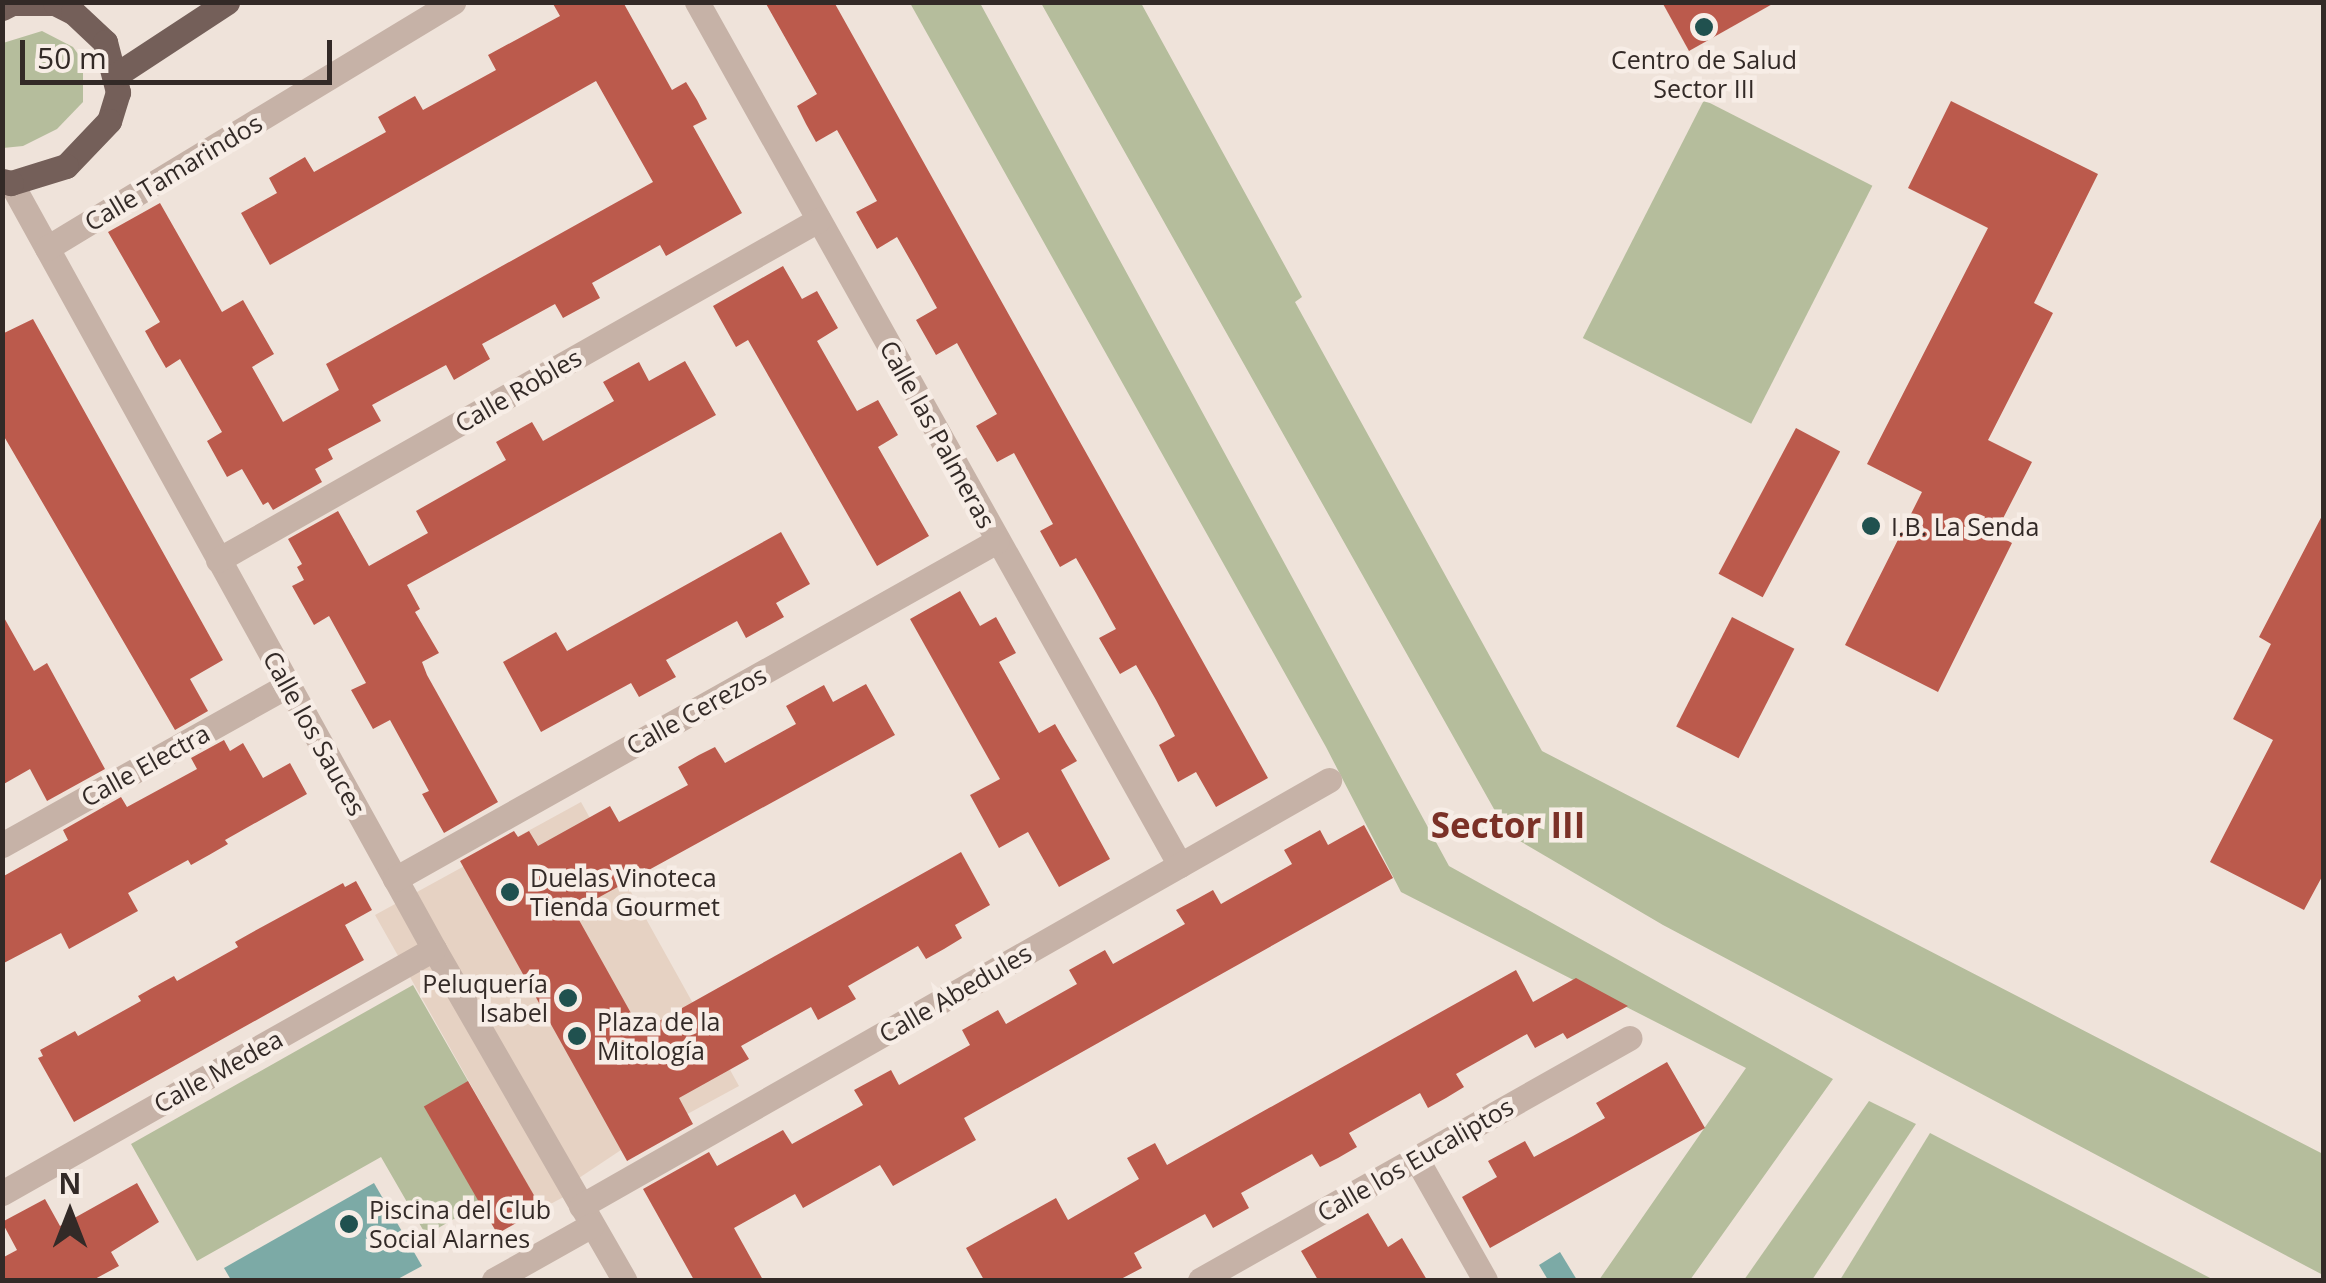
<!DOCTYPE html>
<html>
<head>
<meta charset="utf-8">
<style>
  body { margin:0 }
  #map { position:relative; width:2326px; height:1283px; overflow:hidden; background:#efe3da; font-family:"Open Sans",sans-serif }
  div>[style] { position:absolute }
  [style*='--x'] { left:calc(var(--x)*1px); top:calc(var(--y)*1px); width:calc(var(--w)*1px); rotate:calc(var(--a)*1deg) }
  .green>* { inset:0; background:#b5bd9c; transform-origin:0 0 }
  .plaza>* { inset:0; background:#e6d2c3 }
  .water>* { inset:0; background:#7caaa6 }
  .building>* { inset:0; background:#bb5a4c; transform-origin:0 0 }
  .minor>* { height:25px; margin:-12.5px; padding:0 12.5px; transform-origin:12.5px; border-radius:12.5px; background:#c6b2a7 }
  .major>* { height:25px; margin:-12.5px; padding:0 12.5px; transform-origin:12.5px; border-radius:12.5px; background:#745f59 }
  .dots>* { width:28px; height:28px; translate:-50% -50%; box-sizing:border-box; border:5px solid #f7ede6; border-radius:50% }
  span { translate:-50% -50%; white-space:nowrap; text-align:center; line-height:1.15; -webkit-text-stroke:9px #f7ede6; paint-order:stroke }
  .poi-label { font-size:25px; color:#332a27 }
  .left { translate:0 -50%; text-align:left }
  .right { translate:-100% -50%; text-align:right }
  .street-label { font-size:25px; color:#332a27 }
  .district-label { font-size:35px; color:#7b3127; font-weight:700 }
  .frame { position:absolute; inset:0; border:5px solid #332a27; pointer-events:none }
  .north { position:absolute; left:20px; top:1163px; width:100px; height:100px; -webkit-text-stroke:8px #f7ede6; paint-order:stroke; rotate:0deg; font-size:28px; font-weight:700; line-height:40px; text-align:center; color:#332a27 }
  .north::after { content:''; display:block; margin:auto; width:35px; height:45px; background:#332a27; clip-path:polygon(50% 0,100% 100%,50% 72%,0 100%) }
  .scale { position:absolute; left:20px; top:40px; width:312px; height:45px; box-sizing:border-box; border:5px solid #332a27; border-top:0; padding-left:12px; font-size:30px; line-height:35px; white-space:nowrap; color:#332a27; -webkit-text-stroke:8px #f7ede6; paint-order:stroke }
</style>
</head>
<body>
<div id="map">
  <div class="green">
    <div style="clip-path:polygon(910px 3px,980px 3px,1449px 866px,1833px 1079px,1690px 1280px,1599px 1280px,1746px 1068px,1401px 892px,1326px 747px)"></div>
    <div style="clip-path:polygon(1041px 3px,1141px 3px,1302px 297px,1295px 302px,1542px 751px,2323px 1154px,2323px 1275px,1663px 925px,1508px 834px)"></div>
    <div style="clip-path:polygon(42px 31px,73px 47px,83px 61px,83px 102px,57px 129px,23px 146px,3px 148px,3px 43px)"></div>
    <div style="left:1704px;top:100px;width:189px;height:267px;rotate:27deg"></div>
    <div style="clip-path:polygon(413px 985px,468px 1081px,480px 1204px,426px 1235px,381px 1157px,197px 1261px,131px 1144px)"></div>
    <div style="clip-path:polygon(1869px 1101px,1916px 1124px,1812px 1280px,1744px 1280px)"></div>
    <div style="clip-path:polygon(1930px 1133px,2214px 1280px,1840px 1280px)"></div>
  </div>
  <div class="plaza">
    <div style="clip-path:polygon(581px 802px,739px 1086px,621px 1150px,576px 1180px,573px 1192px,541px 1209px,375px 915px)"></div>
  </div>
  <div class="water">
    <div style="clip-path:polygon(374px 1183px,422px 1266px,396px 1280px,231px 1280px,224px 1268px)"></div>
    <div style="clip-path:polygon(1560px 1252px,1577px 1280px,1548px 1280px,1539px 1265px)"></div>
  </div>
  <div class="building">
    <div style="clip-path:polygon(552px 2px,623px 2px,672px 90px,686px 82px,697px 100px,707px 119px,693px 126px,742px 213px,666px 256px,660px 245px,592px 283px,600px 298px,563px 318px,555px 304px,482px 344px,490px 359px,454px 380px,446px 365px,372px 405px,381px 421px,328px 449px,333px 459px,315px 469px,322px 482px,273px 510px,268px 502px,263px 505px,242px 469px,227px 477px,207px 441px,222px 432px,180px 359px,166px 368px,155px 349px,145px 331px,160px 322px,108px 232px,160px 203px,222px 312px,243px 300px,274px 354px,252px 367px,283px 422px,339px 390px,326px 364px,653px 182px,596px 81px,270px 265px,241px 213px,277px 193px,269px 178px,305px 157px,314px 172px,386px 132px,378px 117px,415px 96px,423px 110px,496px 70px,488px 55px,560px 16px)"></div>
    <div style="clip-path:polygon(765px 2px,834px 2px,1268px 778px,1216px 807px,1196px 772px,1178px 782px,1159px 745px,1175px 736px,1156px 700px,1136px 665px,1120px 674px,1099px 638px,1116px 629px,1096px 593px,1076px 558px,1060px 567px,1040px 531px,1053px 524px,1014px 453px,997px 462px,976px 426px,997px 414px,977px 379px,957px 343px,936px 355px,916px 320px,937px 308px,917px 272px,897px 237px,877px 249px,856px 212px,877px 201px,837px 130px,816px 142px,806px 124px,797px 106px,817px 94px)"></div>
    <div style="clip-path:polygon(1662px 2px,1776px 2px,1689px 51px)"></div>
    <div style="clip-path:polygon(1951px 101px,2098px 174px,2034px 303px,2053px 313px,1988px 440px,2032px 462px,1995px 534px,2012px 543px,1938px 692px,1845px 645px,1922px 492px,1867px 464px,1988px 228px,1908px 188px)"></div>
    <div style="clip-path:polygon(783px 266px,802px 299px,817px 291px,838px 328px,817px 341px,857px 411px,878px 400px,898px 435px,878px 447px,929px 536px,877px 566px,748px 340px,736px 347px,713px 306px)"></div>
    <div style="clip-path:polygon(33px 319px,223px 660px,190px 679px,208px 711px,175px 730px,2px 433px,2px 334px)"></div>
    <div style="clip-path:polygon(685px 361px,716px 415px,407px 585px,420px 609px,415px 612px,439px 653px,422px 662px,427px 675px,498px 802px,444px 833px,422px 794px,429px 791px,390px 720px,373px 729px,351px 690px,366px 683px,329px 616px,314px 625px,292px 586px,304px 580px,297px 567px,302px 564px,288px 539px,338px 511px,369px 566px,428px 533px,416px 511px,506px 460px,496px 442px,532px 422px,543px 441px,582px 419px,614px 401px,603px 382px,639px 362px,649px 381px)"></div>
    <div style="left:1796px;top:428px;width:50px;height:165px;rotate:28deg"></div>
    <div style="clip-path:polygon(2324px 512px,2324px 873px,2304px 910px,2210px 862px,2273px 740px,2233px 719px,2271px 644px,2259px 637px)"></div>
    <div style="clip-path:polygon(781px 532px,810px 584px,776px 603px,784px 617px,746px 638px,737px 621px,666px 660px,676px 677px,639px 697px,631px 683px,541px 732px,503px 662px,556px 632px,567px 651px)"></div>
    <div style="clip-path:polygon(960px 591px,980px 626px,996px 617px,1016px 653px,999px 662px,1039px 733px,1055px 724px,1066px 743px,1077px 761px,1061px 770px,1110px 859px,1059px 887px,1028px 832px,999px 848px,970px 795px,1000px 779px,910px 619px)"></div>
    <div style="clip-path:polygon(2px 614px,34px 671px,47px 663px,105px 769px,47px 801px,30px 769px,2px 785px)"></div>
    <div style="left:1732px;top:617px;width:70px;height:123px;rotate:27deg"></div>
    <div style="clip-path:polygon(866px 684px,895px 735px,574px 911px,641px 1031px,961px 852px,990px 905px,955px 925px,962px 938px,944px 949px,926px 959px,918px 946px,848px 986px,856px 999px,818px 1020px,811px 1007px,741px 1046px,749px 1059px,679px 1098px,693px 1124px,627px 1161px,460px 861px,514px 831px,518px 837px,529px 831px,538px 846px,610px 806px,619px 822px,688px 785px,678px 767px,699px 755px,715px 747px,725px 763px,796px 724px,786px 706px,824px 685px,833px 702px)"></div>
    <div style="clip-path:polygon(224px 740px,230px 751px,243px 743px,263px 778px,290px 763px,307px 794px,225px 840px,228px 844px,209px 855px,191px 865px,188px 860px,128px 893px,138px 911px,69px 949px,61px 933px,2px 964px,2px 877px,68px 840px,63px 830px,121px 797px,127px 807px,197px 769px,191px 758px)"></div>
    <div style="clip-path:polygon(1364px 825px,1393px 878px,964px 1118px,976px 1140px,893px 1186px,880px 1165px,803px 1208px,795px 1194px,734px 1228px,763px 1280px,694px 1280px,643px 1189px,709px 1152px,717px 1166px,783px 1130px,792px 1144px,863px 1105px,854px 1090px,891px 1070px,899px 1085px,970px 1045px,962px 1030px,998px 1010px,1006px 1024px,1077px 984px,1069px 970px,1105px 950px,1113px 964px,1185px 924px,1176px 910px,1195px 900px,1213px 890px,1221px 904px,1292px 864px,1284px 850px,1320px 830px,1328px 845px)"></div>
    <div style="clip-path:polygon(356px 881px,372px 910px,345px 925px,364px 960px,74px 1122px,38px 1058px,43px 1056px,40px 1050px,75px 1031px,78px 1036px,141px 1001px,138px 996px,152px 988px,174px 976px,177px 981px,238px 947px,235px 942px,251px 933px,343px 883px,345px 887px)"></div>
    <div style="clip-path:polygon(1516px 970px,1533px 1002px,1576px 978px,1628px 1006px,1567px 1039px,1563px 1033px,1535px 1048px,1527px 1034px,1456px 1074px,1464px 1087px,1446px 1098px,1428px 1108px,1420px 1093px,1349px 1133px,1357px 1147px,1338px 1158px,1320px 1167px,1312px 1154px,1241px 1193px,1249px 1208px,1213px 1228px,1205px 1214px,1134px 1253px,1142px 1268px,1119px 1280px,984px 1280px,966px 1248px,1056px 1198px,1068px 1220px,1139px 1179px,1127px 1158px,1155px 1143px,1167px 1165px)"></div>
    <div style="clip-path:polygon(1667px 1062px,1705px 1128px,1490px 1248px,1462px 1197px,1497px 1177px,1488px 1161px,1525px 1141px,1534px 1157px,1573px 1136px,1605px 1118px,1596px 1103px)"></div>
    <div style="left:468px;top:1081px;width:147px;height:51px;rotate:60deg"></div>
    <div style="clip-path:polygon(137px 1183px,159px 1222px,111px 1252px,119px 1266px,93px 1280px,2px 1280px,2px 1258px,17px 1250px,2px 1222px,45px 1199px,60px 1226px)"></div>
    <div style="clip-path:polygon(1368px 1213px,1388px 1247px,1402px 1238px,1427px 1280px,1318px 1280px,1301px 1251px)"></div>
  </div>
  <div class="minor">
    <div style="--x:697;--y:2;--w:989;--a:60.77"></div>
    <div style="--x:11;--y:183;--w:875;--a:61.09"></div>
    <div style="--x:434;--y:949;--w:382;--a:60.1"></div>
    <div style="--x:47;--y:248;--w:475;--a:-31.2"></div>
    <div style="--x:218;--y:560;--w:690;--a:-29.54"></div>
    <div style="--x:2;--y:845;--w:328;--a:-29.2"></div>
    <div style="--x:395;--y:879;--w:690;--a:-29.31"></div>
    <div style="--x:1416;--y:1158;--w:140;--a:60.5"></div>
    <div style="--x:2;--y:1193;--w:496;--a:-29.5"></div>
    <div style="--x:581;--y:1206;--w:861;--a:-29.66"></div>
    <div style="--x:494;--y:1280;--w:112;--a:-29.3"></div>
    <div style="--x:1200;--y:1280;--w:493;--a:-29.4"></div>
  </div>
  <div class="major">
    <div style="--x:2;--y:8;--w:11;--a:-27"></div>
    <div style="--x:12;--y:3;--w:43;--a:0"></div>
    <div style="--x:55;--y:3;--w:20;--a:27"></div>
    <div style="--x:73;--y:12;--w:44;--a:43.2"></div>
    <div style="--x:105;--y:42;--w:52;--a:75.4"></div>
    <div style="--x:118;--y:92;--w:30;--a:107"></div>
    <div style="--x:109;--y:121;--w:62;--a:133.7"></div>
    <div style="--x:66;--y:166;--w:58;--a:162.8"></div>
    <div style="--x:11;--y:183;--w:9;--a:-167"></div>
    <div style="--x:116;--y:75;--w:133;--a:-33.3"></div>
  </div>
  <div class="dots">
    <div style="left:1704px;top:27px;background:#20514f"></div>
    <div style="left:1871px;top:526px;background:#20514f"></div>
    <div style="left:510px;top:892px;background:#20514f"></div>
    <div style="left:568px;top:998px;background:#20514f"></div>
    <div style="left:577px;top:1036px;background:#20514f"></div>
    <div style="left:349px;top:1224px;background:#20514f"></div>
  </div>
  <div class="poi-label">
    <span style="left:1704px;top:74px">Centro de Salud<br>Sector III</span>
    <span class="left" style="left:1891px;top:526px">I.B. La Senda</span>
    <span class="left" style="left:530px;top:892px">Duelas Vinoteca<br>Tienda Gourmet</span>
    <span class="right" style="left:548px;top:998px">Peluquería<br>Isabel</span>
    <span class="left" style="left:597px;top:1036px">Plaza de la<br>Mitología</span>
    <span class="left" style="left:369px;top:1224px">Piscina del Club<br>Social Alarnes</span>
  </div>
  <div class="street-label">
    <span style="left:173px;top:172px;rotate:-31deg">Calle Tamarindos</span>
    <span style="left:518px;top:390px;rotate:-30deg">Calle Robles</span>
    <span style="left:938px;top:434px;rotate:61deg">Calle las Palmeras</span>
    <span style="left:696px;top:710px;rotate:-29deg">Calle Cerezos</span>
    <span style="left:315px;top:733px;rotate:61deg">Calle los Sauces</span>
    <span style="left:145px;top:765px;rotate:-29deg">Calle Electra</span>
    <span style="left:955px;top:993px;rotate:-30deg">Calle Abedules</span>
    <span style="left:218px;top:1071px;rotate:-29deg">Calle Medea</span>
    <span style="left:1415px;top:1159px;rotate:-30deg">Calle los Eucaliptos</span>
  </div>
  <div class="district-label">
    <span style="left:1508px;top:825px">Sector III</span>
  </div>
  <div class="frame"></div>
  <div class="north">N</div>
  <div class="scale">50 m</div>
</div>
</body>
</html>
